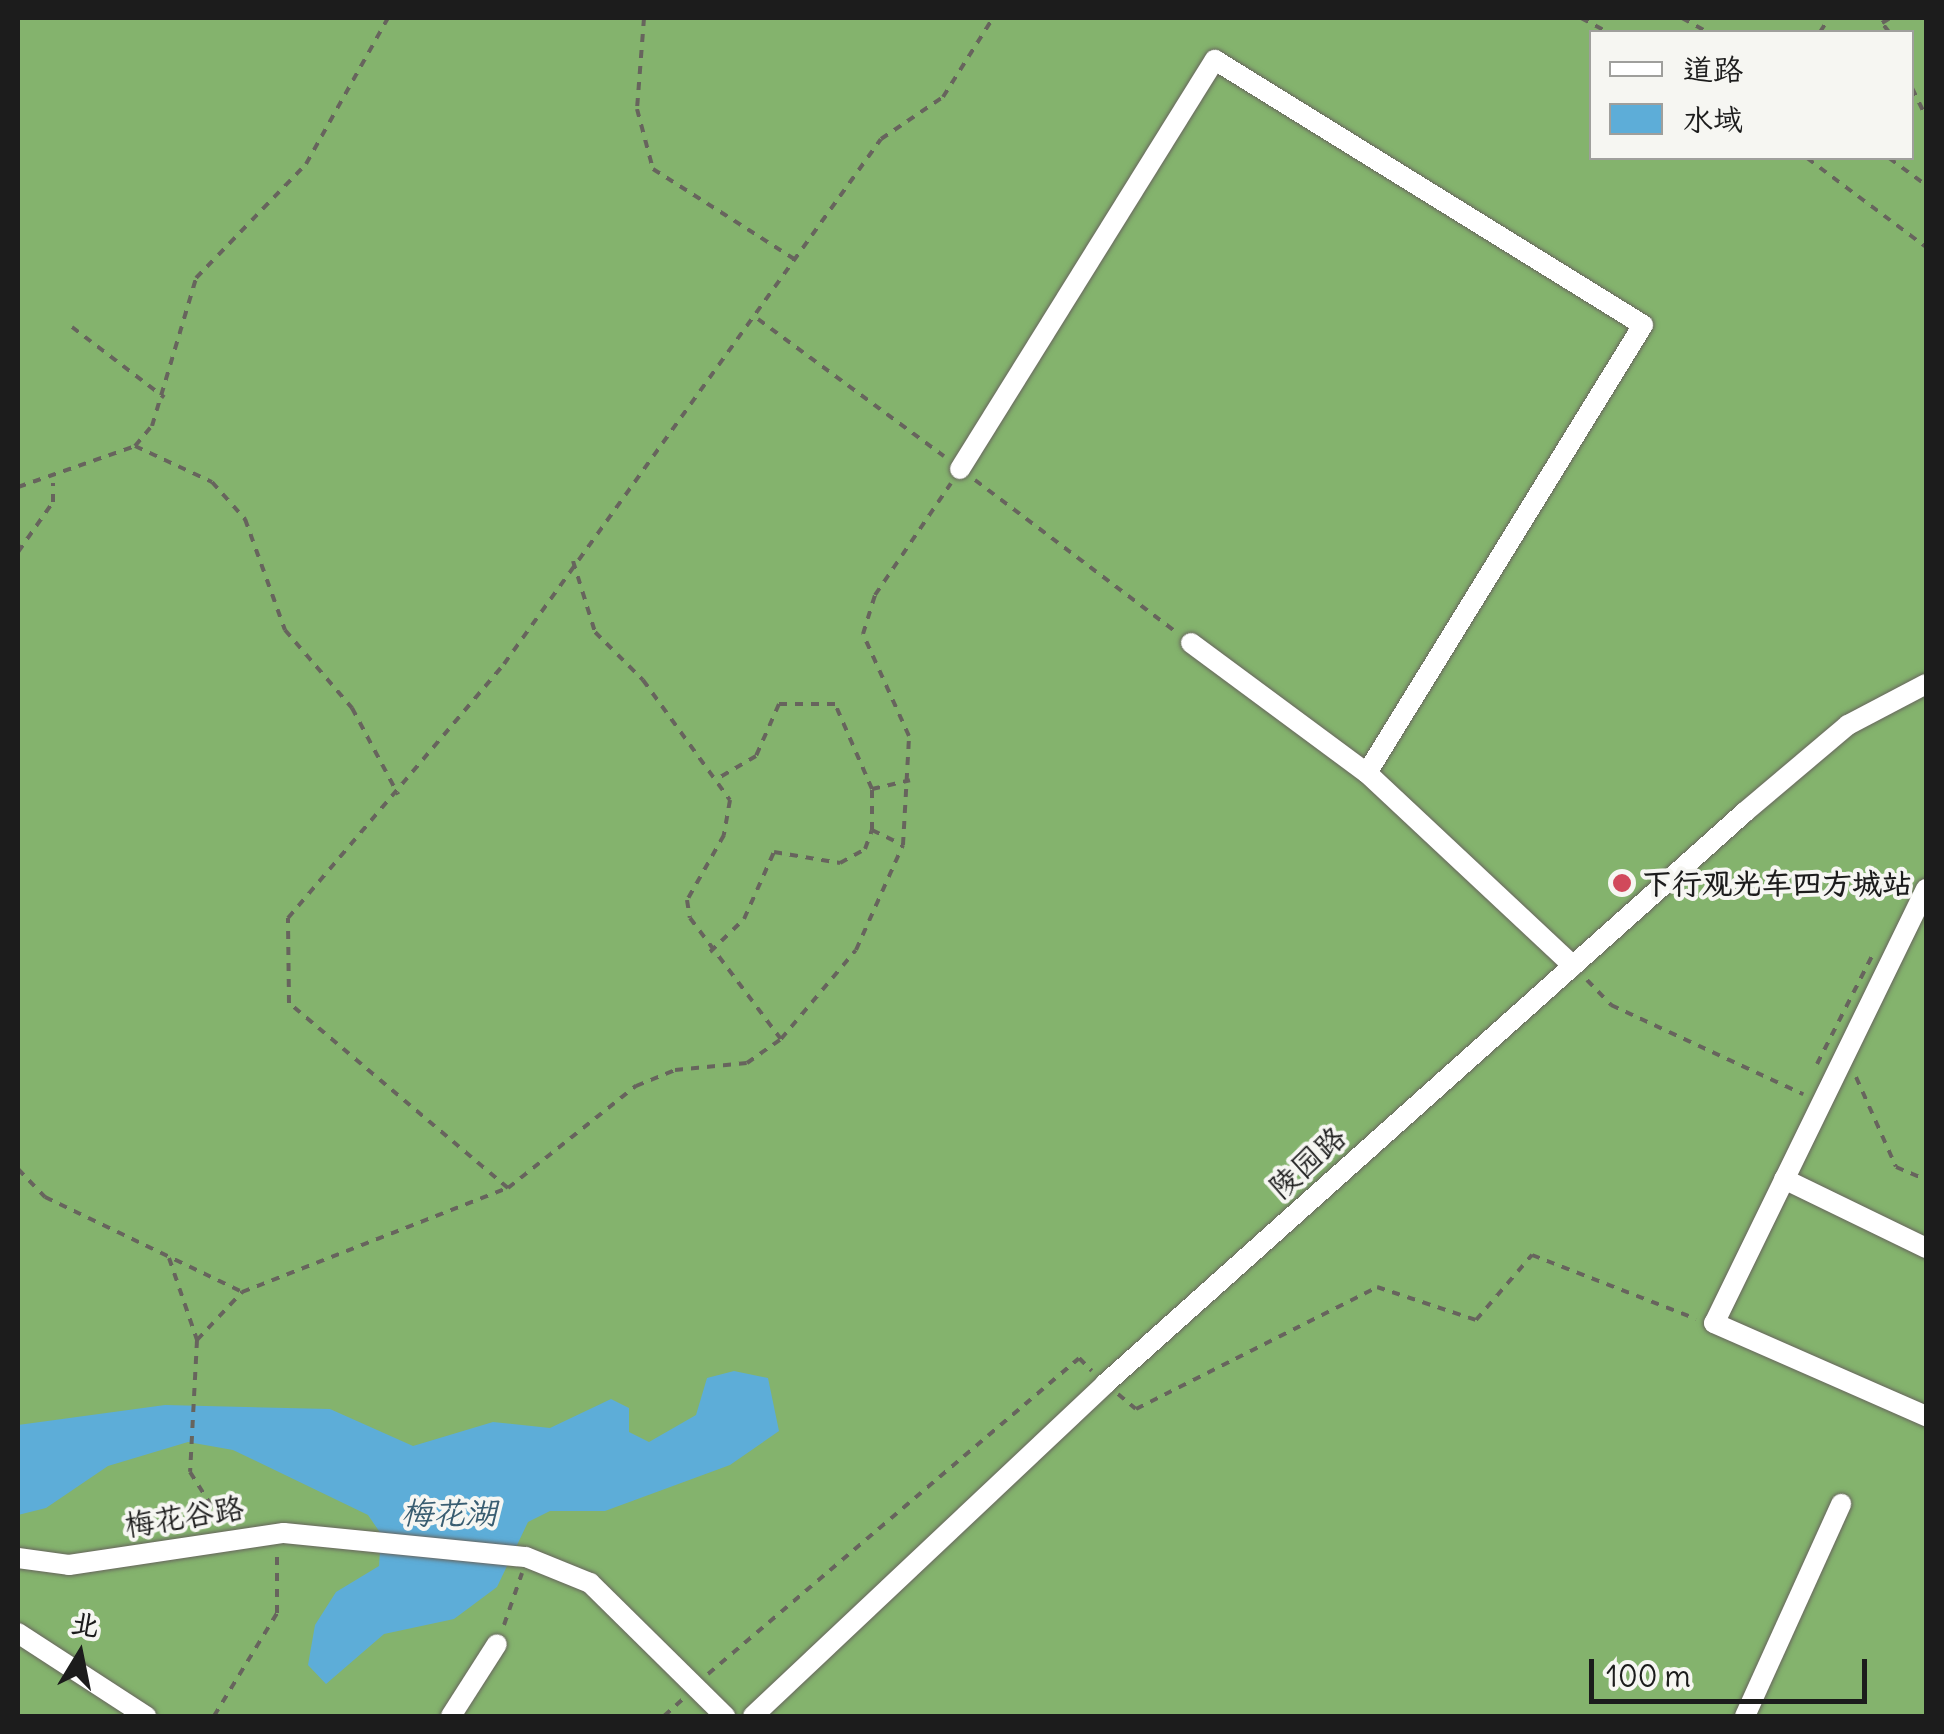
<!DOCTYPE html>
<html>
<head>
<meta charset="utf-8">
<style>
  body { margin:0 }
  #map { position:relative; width:1944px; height:1734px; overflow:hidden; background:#f1e9d5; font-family:Delius,"LXGW WenKai TC",sans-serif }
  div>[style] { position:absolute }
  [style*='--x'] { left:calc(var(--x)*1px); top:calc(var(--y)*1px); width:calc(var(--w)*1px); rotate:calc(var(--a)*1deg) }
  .forest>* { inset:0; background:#84b36d }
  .water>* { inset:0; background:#5dadd8 }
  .path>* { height:4px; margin-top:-2px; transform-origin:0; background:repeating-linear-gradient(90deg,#67645d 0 8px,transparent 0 16px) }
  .roads { filter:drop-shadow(0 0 2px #67645d) drop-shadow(0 0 2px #67645d) }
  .minor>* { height:20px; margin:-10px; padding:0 10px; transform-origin:10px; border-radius:10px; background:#fff }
  .dots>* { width:28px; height:28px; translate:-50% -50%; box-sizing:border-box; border:5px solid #f6f6f2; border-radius:50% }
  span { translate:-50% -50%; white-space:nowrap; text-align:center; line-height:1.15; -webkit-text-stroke:8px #f6f6f2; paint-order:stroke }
  .poi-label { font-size:30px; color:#1c1c1c; font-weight:700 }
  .left { translate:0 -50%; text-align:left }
  .street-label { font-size:30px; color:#1c1c1c }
  .water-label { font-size:32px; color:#395d71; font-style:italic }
  .frame { position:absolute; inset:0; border:20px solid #1c1c1c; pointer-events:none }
  .legend { position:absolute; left:1589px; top:30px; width:325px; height:130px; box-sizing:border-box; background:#f6f6f2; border:2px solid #9f9f9c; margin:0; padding:12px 18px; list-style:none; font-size:30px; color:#1c1c1c }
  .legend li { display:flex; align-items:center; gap:20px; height:50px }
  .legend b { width:50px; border:2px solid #9f9f9c }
  .north { position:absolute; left:30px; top:1604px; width:100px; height:100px; -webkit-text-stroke:8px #f6f6f2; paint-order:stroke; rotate:10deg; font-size:28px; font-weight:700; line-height:40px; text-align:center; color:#1c1c1c }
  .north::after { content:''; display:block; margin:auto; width:35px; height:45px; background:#1c1c1c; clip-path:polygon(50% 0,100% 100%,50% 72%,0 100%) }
  .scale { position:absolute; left:1589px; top:1659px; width:278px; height:45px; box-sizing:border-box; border:5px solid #1c1c1c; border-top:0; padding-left:12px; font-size:30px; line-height:35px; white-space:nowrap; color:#1c1c1c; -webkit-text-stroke:8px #f6f6f2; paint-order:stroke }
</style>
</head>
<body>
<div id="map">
  <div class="forest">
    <div style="clip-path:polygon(evenodd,18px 18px,1926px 18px,1926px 1716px,18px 1716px,18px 18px,1592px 32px,1912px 32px,1912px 158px,1592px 158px,1592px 32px)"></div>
  </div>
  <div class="water">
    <div style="clip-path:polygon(734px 1371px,768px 1378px,779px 1431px,730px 1465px,605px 1511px,550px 1511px,528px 1522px,497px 1587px,454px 1619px,384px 1634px,326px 1684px,308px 1665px,315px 1625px,336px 1592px,379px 1566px,381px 1534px,368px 1515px,233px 1450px,188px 1442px,108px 1466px,46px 1508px,18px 1515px,18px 1425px,165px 1405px,330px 1409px,413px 1446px,493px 1422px,550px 1428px,611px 1399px,629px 1408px,629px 1432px,649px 1442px,696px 1415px,707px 1378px)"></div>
  </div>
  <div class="path">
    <div style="--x:644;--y:18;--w:91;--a:94.4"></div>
    <div style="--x:637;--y:109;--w:62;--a:75.1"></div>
    <div style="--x:653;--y:169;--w:173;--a:32.5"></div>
    <div style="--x:1581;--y:18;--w:30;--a:28"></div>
    <div style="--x:1682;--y:18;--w:29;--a:29"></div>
    <div style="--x:1820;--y:32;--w:17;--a:-57"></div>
    <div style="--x:1889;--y:32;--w:11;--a:-128"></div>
    <div style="--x:1882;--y:23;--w:9;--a:-32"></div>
    <div style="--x:1912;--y:88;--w:32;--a:64"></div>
    <div style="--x:1807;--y:158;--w:149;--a:36.8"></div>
    <div style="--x:1889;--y:158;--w:46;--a:36.1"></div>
    <div style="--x:758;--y:319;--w:231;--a:36.4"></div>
    <div style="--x:72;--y:327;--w:116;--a:37.3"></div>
    <div style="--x:135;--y:446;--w:85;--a:25.1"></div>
    <div style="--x:212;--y:482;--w:50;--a:48.3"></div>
    <div style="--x:245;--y:519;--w:118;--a:70.2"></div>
    <div style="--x:285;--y:630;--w:103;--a:49.3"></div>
    <div style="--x:352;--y:708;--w:98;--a:61.9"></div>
    <div style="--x:975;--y:480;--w:251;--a:37.1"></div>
    <div style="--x:18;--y:487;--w:124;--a:-19.3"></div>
    <div style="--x:135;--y:446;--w:26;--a:-50"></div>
    <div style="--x:152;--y:426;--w:154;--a:-73.4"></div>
    <div style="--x:196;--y:278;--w:158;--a:-46"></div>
    <div style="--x:306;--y:164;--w:167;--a:-60.7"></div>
    <div style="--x:18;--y:552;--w:61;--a:-55"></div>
    <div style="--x:53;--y:502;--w:19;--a:-90"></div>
    <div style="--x:573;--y:561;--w:74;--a:72.8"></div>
    <div style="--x:595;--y:632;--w:68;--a:45"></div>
    <div style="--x:643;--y:680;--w:148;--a:54.1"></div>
    <div style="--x:730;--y:800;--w:36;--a:100"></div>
    <div style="--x:724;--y:835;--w:75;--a:119.6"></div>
    <div style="--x:687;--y:900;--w:18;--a:81"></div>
    <div style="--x:690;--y:918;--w:151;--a:53.1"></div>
    <div style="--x:872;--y:789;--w:39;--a:-13"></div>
    <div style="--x:872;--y:830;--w:34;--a:26"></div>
    <div style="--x:710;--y:952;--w:47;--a:-44.1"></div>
    <div style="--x:744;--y:919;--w:73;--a:-65.9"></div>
    <div style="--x:774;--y:852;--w:67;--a:9.5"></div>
    <div style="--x:840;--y:863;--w:29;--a:-29"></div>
    <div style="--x:865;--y:849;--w:20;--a:-70"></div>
    <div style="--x:872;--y:830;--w:41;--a:-90"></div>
    <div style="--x:872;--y:789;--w:93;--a:-113.5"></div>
    <div style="--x:835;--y:704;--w:56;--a:180"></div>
    <div style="--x:779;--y:704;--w:57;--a:113.9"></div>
    <div style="--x:756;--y:756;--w:42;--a:149.7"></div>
    <div style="--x:1587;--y:980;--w:35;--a:46"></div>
    <div style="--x:1611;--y:1005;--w:212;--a:24.9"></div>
    <div style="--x:1817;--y:1064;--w:126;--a:-63"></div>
    <div style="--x:1856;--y:1077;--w:98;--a:66"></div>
    <div style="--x:1896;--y:1167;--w:33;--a:23"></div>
    <div style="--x:18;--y:1169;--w:39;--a:46"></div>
    <div style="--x:45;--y:1197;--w:219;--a:25.7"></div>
    <div style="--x:242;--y:1292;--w:286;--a:-21.4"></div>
    <div style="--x:508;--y:1188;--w:164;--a:-38.6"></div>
    <div style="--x:636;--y:1086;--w:42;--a:-22.3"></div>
    <div style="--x:675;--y:1070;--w:72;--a:-5.6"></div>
    <div style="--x:747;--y:1063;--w:42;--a:-35.2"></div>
    <div style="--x:781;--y:1039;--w:116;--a:-49.9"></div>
    <div style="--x:856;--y:950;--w:115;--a:-65.9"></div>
    <div style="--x:903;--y:845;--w:109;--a:-86.8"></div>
    <div style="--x:909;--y:736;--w:112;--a:-114.3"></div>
    <div style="--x:863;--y:634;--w:41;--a:-72.9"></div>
    <div style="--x:875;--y:595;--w:135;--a:-55.8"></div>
    <div style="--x:508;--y:1188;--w:287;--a:-139.8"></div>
    <div style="--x:289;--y:1003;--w:85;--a:-90.7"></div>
    <div style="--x:288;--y:918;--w:333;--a:-49.6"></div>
    <div style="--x:504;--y:664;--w:646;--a:-54.32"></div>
    <div style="--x:881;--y:139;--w:75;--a:-34.1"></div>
    <div style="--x:943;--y:97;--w:93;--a:-57.7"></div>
    <div style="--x:169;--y:1258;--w:87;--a:71.1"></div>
    <div style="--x:197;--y:1340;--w:132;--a:93"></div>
    <div style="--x:190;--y:1472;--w:62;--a:57.6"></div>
    <div style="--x:197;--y:1340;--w:66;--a:-46.8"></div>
    <div style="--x:1118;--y:1394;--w:23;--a:40"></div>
    <div style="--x:1136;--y:1409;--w:270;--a:-26.8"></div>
    <div style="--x:1377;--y:1287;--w:104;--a:18.4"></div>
    <div style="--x:1476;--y:1320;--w:86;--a:-49.3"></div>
    <div style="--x:1532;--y:1255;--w:176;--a:21.3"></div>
    <div style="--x:504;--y:1625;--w:55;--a:-70.9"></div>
    <div style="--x:708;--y:1674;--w:487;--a:-40.4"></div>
    <div style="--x:1079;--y:1358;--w:18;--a:45"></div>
    <div style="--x:214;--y:1716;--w:121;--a:-58.5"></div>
    <div style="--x:277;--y:1613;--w:62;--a:-90"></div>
    <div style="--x:664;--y:1716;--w:27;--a:-42"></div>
  </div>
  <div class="roads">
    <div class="minor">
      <div style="--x:960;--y:469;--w:482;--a:-58.1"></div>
      <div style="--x:1215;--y:60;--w:503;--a:31.76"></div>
      <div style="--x:1643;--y:325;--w:526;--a:121.64"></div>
      <div style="--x:1191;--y:643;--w:219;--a:36.5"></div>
      <div style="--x:1367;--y:773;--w:282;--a:43.1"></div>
      <div style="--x:1926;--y:889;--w:483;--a:116"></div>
      <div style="--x:1714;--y:1323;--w:232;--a:23.7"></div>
      <div style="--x:1784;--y:1179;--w:158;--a:25.9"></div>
      <div style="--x:18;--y:1558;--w:51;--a:7.8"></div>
      <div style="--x:69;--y:1565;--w:217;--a:-8.5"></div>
      <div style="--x:284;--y:1533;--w:243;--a:5.7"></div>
      <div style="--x:526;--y:1557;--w:69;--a:22.1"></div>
      <div style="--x:590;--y:1583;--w:190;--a:44.6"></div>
      <div style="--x:18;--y:1633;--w:153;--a:33"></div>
      <div style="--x:451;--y:1716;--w:85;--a:-57.4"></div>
      <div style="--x:753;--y:1716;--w:484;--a:-43.3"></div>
      <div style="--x:1105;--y:1384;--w:858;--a:-41.79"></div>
      <div style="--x:1745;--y:812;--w:135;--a:-40.2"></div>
      <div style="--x:1848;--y:725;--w:88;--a:-27.7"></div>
      <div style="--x:1745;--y:1716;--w:233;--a:-65.6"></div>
    </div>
  </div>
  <div class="dots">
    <div style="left:1622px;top:883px;background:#d1495b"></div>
  </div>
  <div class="poi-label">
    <span class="left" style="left:1642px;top:883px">下行观光车四方城站</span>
  </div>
  <div class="street-label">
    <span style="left:1307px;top:1162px;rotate:-42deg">陵园路</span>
    <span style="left:184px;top:1516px;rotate:-9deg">梅花谷路</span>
  </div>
  <div class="water-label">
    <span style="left:449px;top:1513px">梅花湖</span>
  </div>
  <div class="frame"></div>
  <ul class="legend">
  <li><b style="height:12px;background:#fff"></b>道路</li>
  <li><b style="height:28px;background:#5dadd8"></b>水域</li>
  </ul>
  <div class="north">北</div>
  <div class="scale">100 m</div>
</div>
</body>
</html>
